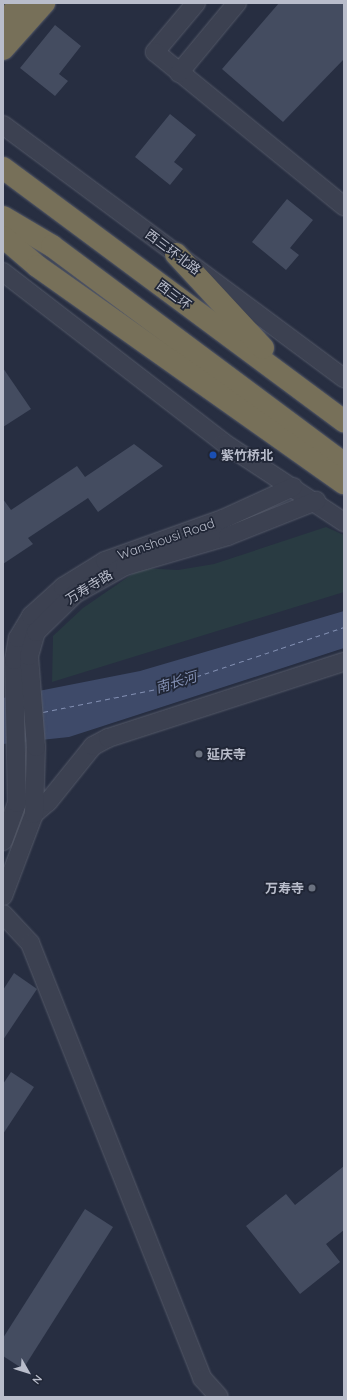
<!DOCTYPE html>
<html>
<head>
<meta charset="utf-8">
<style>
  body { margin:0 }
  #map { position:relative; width:347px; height:1400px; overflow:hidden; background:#272e41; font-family:Quicksand,"Noto Sans SC",sans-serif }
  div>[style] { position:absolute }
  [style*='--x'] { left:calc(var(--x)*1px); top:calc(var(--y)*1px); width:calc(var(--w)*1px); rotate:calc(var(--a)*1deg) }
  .green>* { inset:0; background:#293b42 }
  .water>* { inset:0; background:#3e4a69 }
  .ferry>* { height:1px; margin-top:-0.5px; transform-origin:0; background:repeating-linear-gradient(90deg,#818eb1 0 5px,transparent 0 9px) }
  .building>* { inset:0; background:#444c60 }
  .roads { filter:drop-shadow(0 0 1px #545968) drop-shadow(0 0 1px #545968) }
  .minor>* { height:18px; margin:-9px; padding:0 9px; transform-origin:9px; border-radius:9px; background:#3c4151 }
  .highway>* { height:22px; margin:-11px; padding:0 11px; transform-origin:11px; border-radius:11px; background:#777059 }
  .dots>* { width:11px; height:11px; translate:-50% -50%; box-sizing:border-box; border:2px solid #202636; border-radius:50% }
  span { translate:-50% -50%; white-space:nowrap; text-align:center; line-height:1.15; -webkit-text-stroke:3.5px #202636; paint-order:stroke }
  .street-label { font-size:13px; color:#b9bdcb }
  .poi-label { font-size:13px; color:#b9bdcb; font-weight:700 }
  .left { translate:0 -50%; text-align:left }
  .right { translate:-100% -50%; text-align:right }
  .water-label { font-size:14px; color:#818eb1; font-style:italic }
  .frame { position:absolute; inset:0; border:4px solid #b9bdcb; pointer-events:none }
  .north { position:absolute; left:8px; top:1352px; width:40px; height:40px; -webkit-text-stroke:3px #202636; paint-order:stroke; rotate:129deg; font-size:11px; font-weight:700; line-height:16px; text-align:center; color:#b9bdcb }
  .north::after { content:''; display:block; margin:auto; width:14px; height:18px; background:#b9bdcb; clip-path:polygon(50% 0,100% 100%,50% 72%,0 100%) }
</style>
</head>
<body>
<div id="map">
  <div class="green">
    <div style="clip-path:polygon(326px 527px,344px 535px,344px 592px,52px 682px,53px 636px,83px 608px,141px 568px,178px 570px,214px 564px)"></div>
  </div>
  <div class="water">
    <div style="clip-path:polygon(344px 611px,344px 648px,69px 737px,3px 744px,3px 698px,140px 671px)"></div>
  </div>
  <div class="ferry">
    <div style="--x:43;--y:712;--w:121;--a:-11.4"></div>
    <div style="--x:162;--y:688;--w:192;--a:-18.5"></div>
  </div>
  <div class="building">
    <div style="clip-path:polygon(279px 3px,344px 3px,344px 59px,283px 122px,222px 69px)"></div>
    <div style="clip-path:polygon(55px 25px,81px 46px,59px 74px,68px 81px,55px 96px,20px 68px)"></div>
    <div style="clip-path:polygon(170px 114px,196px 135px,174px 162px,183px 169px,170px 185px,135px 157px)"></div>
    <div style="clip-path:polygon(287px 199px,313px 220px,290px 248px,299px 255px,286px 270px,252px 242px)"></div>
    <div style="clip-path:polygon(3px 368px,31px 409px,3px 427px)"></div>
    <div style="clip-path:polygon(134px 444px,163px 466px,98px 512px,88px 498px,28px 538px,33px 544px,3px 564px,3px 499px,11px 510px,77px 466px,85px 477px)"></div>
    <div style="clip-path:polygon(14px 973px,37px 989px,3px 1040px,3px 990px)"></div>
    <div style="clip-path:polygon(11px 1072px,34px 1087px,3px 1134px,3px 1084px)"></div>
    <div style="clip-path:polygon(344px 1166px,344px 1230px,326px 1244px,340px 1262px,300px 1294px,246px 1226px,286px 1194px,295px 1205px)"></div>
    <div style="clip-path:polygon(85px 1209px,113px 1227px,23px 1369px,3px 1356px,3px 1338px)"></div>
  </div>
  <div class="roads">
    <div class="minor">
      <div style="--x:196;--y:3;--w:64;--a:129.9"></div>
      <div style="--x:155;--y:52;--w:244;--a:39.2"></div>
      <div style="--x:179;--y:73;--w:91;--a:-50.4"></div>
      <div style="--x:3;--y:125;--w:425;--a:36.6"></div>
      <div style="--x:3;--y:272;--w:279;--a:37.7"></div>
      <div style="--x:224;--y:443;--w:144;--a:33.4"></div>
      <div style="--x:34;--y:814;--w:18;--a:-41"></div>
      <div style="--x:48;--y:802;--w:72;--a:-51.2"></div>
      <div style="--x:93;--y:746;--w:17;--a:-28"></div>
      <div style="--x:108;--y:738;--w:248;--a:-17.9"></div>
      <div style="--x:3;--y:841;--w:40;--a:-69.8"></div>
      <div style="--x:17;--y:803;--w:143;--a:-91.2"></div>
      <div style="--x:14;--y:660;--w:22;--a:-80"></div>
      <div style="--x:18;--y:638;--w:26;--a:-59"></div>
      <div style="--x:31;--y:616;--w:43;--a:-42.2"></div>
      <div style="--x:63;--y:587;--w:49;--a:-31.8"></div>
      <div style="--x:105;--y:561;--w:125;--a:-19.6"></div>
      <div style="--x:223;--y:519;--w:77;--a:-24.6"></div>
      <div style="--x:3;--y:896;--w:88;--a:-69.3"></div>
      <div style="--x:34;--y:814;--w:67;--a:-88.3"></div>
      <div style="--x:36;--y:747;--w:91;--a:-94.4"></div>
      <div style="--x:29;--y:656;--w:25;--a:-74"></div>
      <div style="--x:36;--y:632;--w:54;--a:-44.3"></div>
      <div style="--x:75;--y:594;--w:57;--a:-29.2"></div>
      <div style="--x:125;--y:566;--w:107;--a:-16.2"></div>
      <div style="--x:228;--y:536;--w:95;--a:-21.7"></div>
      <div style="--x:3;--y:914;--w:40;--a:47"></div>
      <div style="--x:30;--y:943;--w:468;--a:68.4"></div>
      <div style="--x:202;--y:1378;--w:25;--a:48"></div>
    </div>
    <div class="highway">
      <div style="--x:3;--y:26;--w:29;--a:-54"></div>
      <div style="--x:3;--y:49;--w:62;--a:-48.3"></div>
      <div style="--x:3;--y:168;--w:425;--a:36.6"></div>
      <div style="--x:3;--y:217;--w:57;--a:30.6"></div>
      <div style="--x:52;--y:246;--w:364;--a:36.7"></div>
      <div style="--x:3;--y:237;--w:45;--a:40.5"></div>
      <div style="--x:37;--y:266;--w:376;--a:35.3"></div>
      <div style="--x:176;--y:254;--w:128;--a:47.2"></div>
    </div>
  </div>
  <div class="dots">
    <div style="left:213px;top:455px;background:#1a4fb4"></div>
    <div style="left:199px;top:754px;background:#6b7280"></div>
    <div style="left:312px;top:888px;background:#6b7280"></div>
  </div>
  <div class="street-label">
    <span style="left:173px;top:252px;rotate:37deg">西三环北路</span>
    <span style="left:174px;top:295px;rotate:37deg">西三环</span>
    <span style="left:166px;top:539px;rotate:-19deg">Wanshousi Road</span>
    <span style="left:89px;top:587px;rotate:-32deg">万寿寺路</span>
  </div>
  <div class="poi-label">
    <span class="left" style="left:221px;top:455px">紫竹桥北</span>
    <span class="left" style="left:207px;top:754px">延庆寺</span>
    <span class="right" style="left:304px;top:888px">万寿寺</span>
  </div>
  <div class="water-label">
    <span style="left:176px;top:682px;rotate:-17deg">南长河</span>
  </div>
  <div class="frame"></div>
  <div class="north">N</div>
</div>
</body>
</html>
